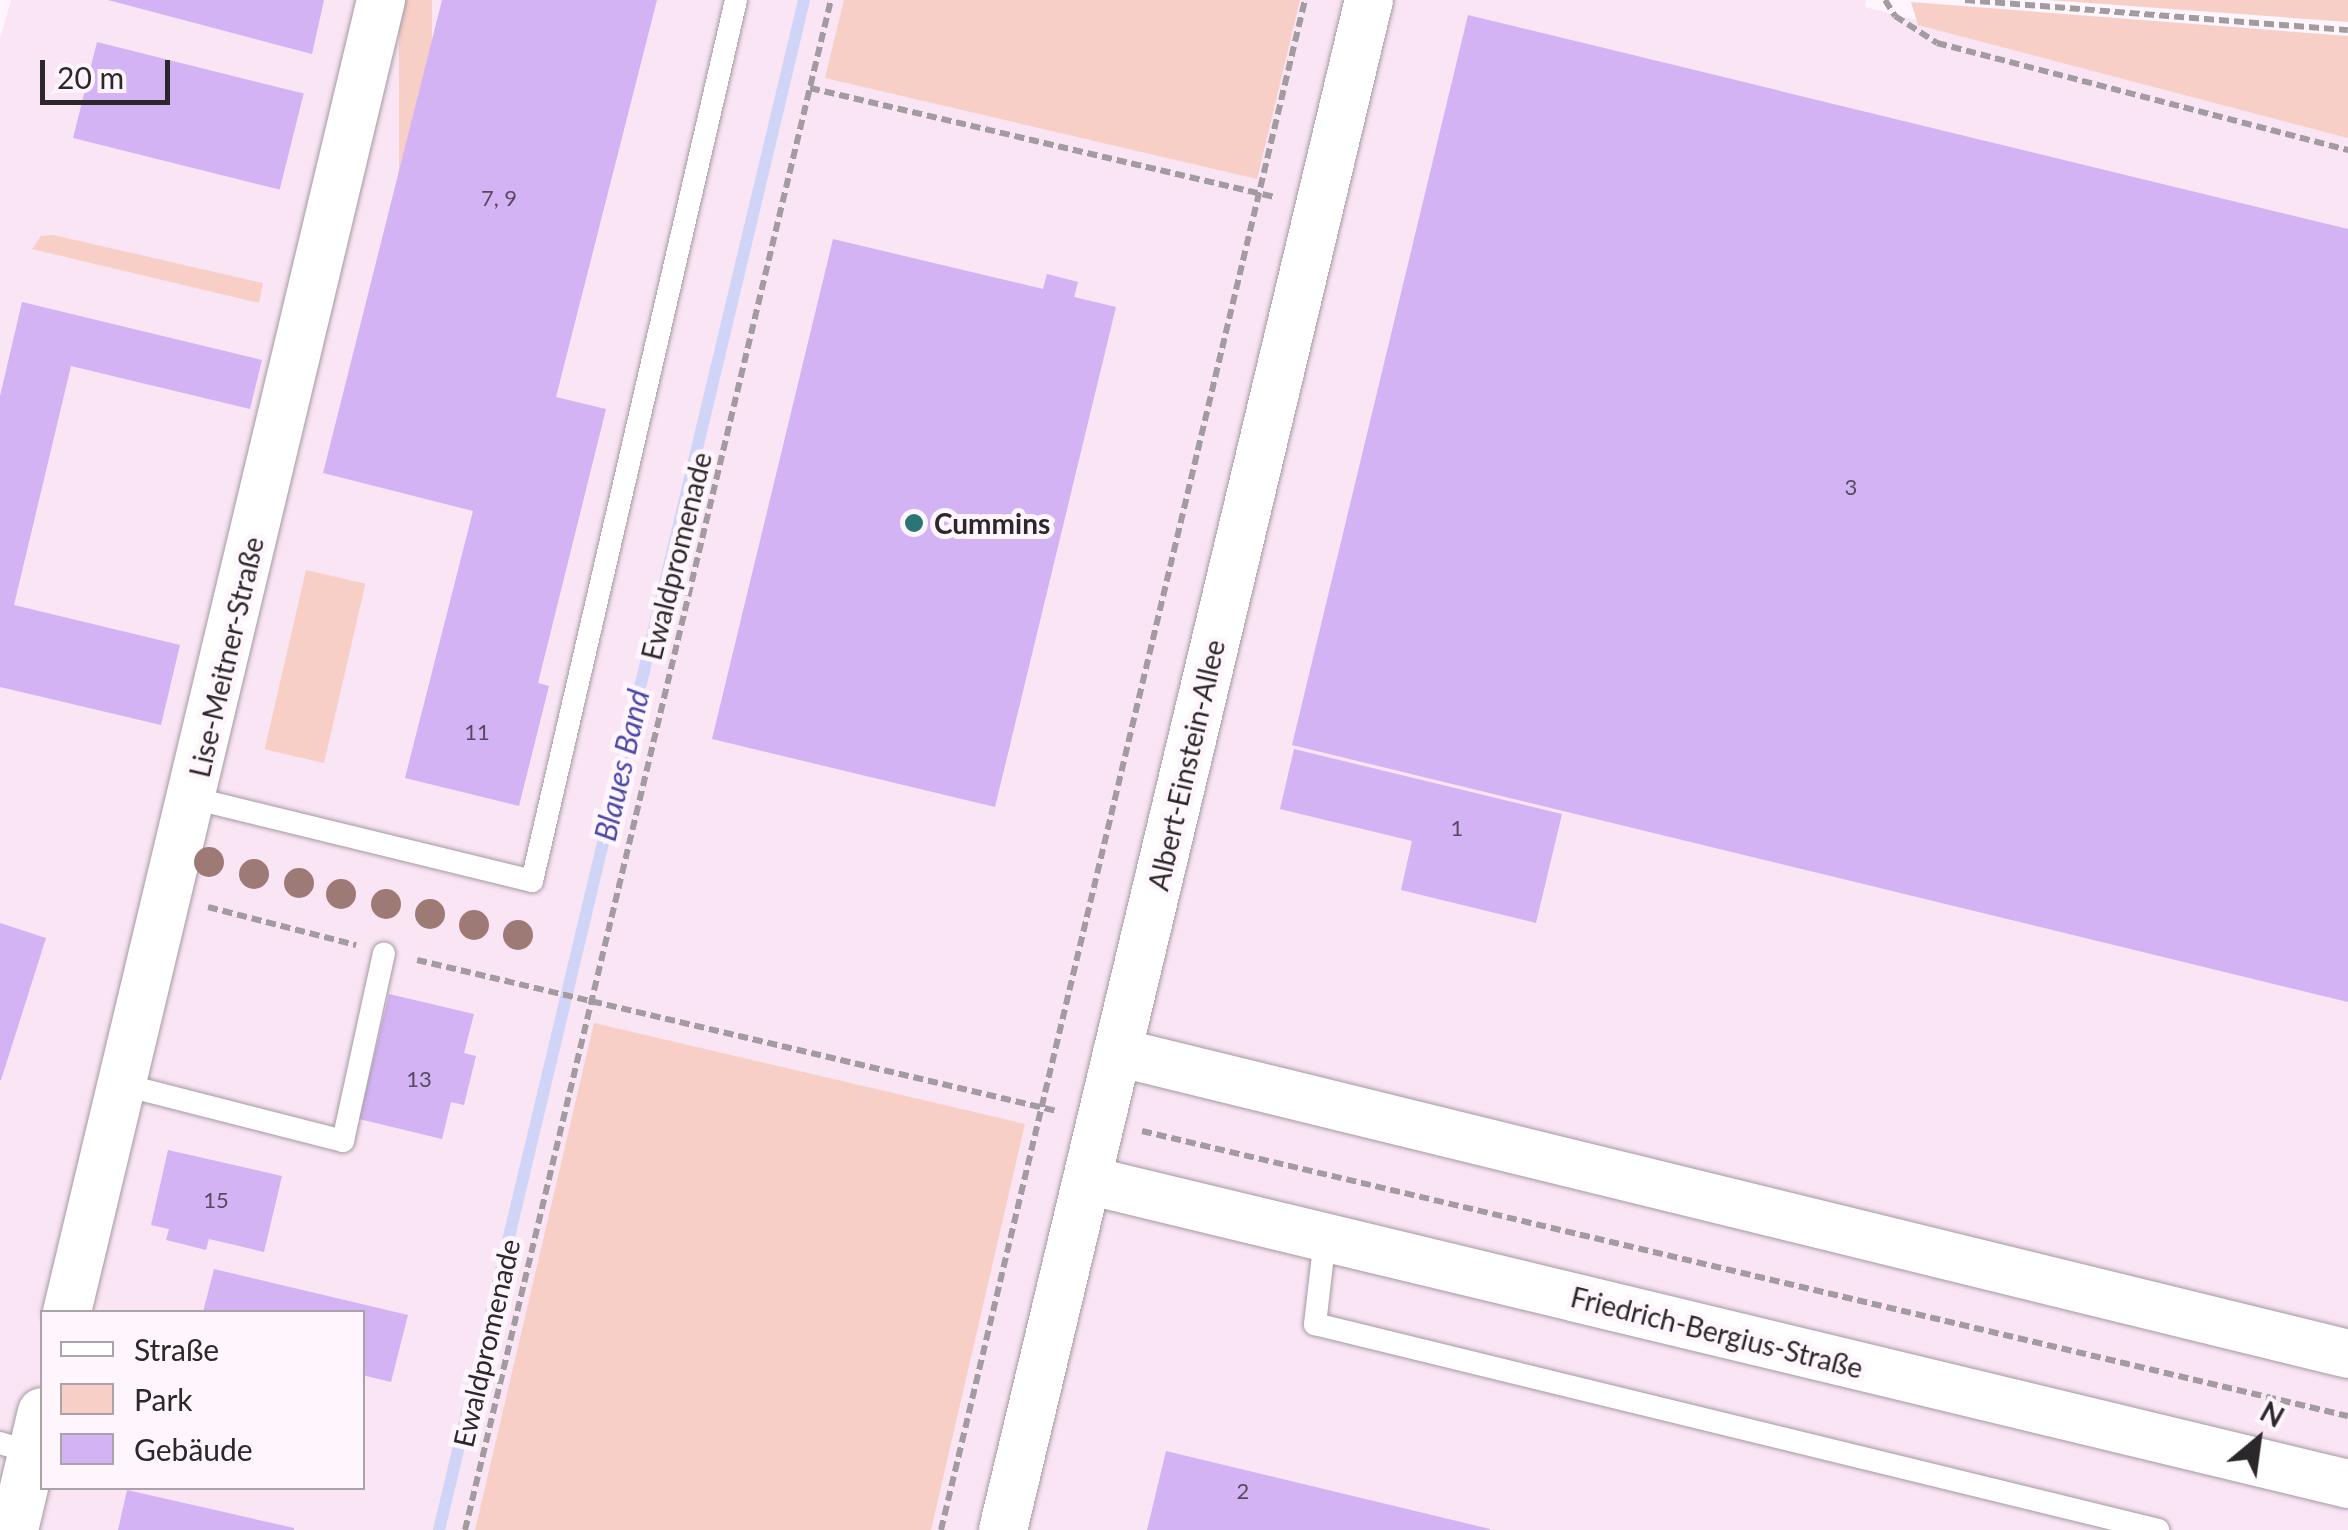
<!DOCTYPE html>
<html>
<head>
<meta charset="utf-8">
<style>
  body { margin:0 }
  #map { position:relative; width:2348px; height:1530px; overflow:hidden; background:#fef6fc; font-family:Lato,sans-serif }
  div>[style] { position:absolute }
  [style*='--x'] { left:calc(var(--x)*1px); top:calc(var(--y)*1px); width:calc(var(--w)*1px); rotate:calc(var(--a)*1deg) }
  .built>* { inset:0; background:#f9e5f4 }
  .green>* { inset:0; background:#f7cfc7; transform-origin:0 0 }
  .stream>* { height:12px; margin:-6px; padding:0 6px; transform-origin:6px; border-radius:6px; background:#d0d5f8 }
  .building>* { inset:0; background:#d4b3f5; transform-origin:0 0 }
  .path>* { height:6px; margin-top:-3px; transform-origin:0; background:repeating-linear-gradient(90deg,#a29ca1 0 10px,transparent 0 15px) }
  .roads { filter:drop-shadow(0 0 2px #a599a2) drop-shadow(0 0 2px #a599a2) }
  .lane>* { height:22px; margin:-11px; padding:0 11px; transform-origin:11px; border-radius:11px; background:#fff }
  .street>* { height:48px; margin:-24px; padding:0 24px; transform-origin:24px; border-radius:24px; background:#fff }
  .trees>* { width:30px; height:30px; margin:-15px; border-radius:50%; background:#9e7a77 }
  .dots>* { width:28px; height:28px; translate:-50% -50%; box-sizing:border-box; border:5px solid #fef6fc; border-radius:50% }
  span { translate:-50% -50%; white-space:nowrap; text-align:center; line-height:1.15; -webkit-text-stroke:10px #fef6fc; paint-order:stroke }
  .number-label { font-size:22px; color:#564a5e }
  .number-label span { -webkit-text-stroke-width:0 }
  .poi-label { font-size:28px; color:#2c272b; font-weight:700 }
  .left { translate:0 -50%; text-align:left }
  .street-label { font-size:28px; color:#2c272b }
  .water-label { font-size:30px; color:#4948a9; font-style:italic }
  .legend { position:absolute; left:40px; top:1310px; width:325px; height:180px; box-sizing:border-box; background:#fef6fc; border:2px solid #aaa3a8; margin:0; padding:12px 18px; list-style:none; font-size:30px; color:#2c272b }
  .legend li { display:flex; align-items:center; gap:20px; height:50px }
  .legend b { width:50px; border:2px solid #aaa3a8 }
  .north { position:absolute; left:2208px; top:1390px; width:100px; height:100px; -webkit-text-stroke:8px #fef6fc; paint-order:stroke; rotate:29deg; font-size:28px; font-weight:700; line-height:40px; text-align:center; color:#2c272b }
  .north::after { content:''; display:block; margin:auto; width:35px; height:45px; background:#2c272b; clip-path:polygon(50% 0,100% 100%,50% 72%,0 100%) }
  .scale { position:absolute; left:40px; top:60px; width:130px; height:45px; box-sizing:border-box; border:5px solid #2c272b; border-top:0; padding-left:12px; font-size:30px; line-height:35px; white-space:nowrap; color:#2c272b; -webkit-text-stroke:8px #fef6fc; paint-order:stroke }
</style>
</head>
<body>
<div id="map">
  <div class="built">
    <div style="clip-path:polygon(evenodd,11px 0,1866px 0,1865px 7px,2348px 129px,2348px 1530px,0 1530px,0 39px,11px 0,42px 1312px,362px 1312px,362px 1488px,42px 1488px,42px 1312px)"></div>
  </div>
  <div class="green">
    <div style="left:399px;top:0;width:33px;height:265px"></div>
    <div style="clip-path:polygon(844px 0,1300px 0,1257px 179px,825px 78px)"></div>
    <div style="clip-path:polygon(2048px 0,2348px 0,2348px 22px)"></div>
    <div style="clip-path:polygon(1911px 2px,2348px 36px,2348px 138px,1918px 25px)"></div>
    <div style="clip-path:polygon(53px 235px,263px 283px,259px 303px,32px 249px,41px 236px)"></div>
    <div style="left:306px;top:570px;width:61px;height:184px;rotate:13deg"></div>
    <div style="clip-path:polygon(594px 1023px,1025px 1124px,931px 1530px,475px 1530px)"></div>
  </div>
  <div class="stream">
    <div style="--x:439;--y:1530;--w:1573;--a:-76.58"></div>
  </div>
  <div class="building">
    <div style="clip-path:polygon(108px 0,324px 0,312px 54px)"></div>
    <div style="clip-path:polygon(442px 0,657px 0,556px 397px,606px 409px,538px 683px,549px 686px,519px 806px,405px 778px,473px 511px,323px 473px)"></div>
    <div style="clip-path:polygon(1468px 15px,2348px 229px,2348px 1002px,1292px 745px)"></div>
    <div style="left:97px;top:42px;width:213px;height:99px;rotate:14deg"></div>
    <div style="clip-path:polygon(833px 239px,1043px 289px,1047px 274px,1078px 282px,1074px 297px,1116px 307px,995px 807px,712px 739px)"></div>
    <div style="clip-path:polygon(22px 302px,262px 360px,250px 409px,71px 366px,14px 605px,180px 645px,161px 725px,0 687px,0 396px)"></div>
    <div style="clip-path:polygon(1294px 749px,1562px 814px,1536px 923px,1401px 890px,1412px 841px,1280px 809px)"></div>
    <div style="clip-path:polygon(0 923px,46px 938px,1px 1080px,0 1080px)"></div>
    <div style="clip-path:polygon(389px 994px,474px 1014px,464px 1053px,476px 1056px,464px 1105px,451px 1102px,442px 1139px,359px 1119px)"></div>
    <div style="clip-path:polygon(168px 1150px,282px 1176px,264px 1252px,209px 1239px,206px 1250px,166px 1240px,169px 1229px,151px 1225px)"></div>
    <div style="clip-path:polygon(214px 1269px,408px 1315px,391px 1382px,362px 1375px,362px 1312px,203px 1312px)"></div>
    <div style="clip-path:polygon(1166px 1451px,1490px 1529px,1490px 1530px,1147px 1530px)"></div>
    <div style="clip-path:polygon(127px 1490px,294px 1528px,294px 1530px,118px 1530px)"></div>
  </div>
  <div class="path">
    <div style="--x:1885;--y:0;--w:19;--a:58"></div>
    <div style="--x:1895;--y:16;--w:50;--a:32.7"></div>
    <div style="--x:1937;--y:43;--w:425;--a:14.6"></div>
    <div style="--x:1965;--y:0;--w:384;--a:4.5"></div>
    <div style="--x:810;--y:88;--w:479;--a:13.2"></div>
    <div style="--x:208;--y:907;--w:153;--a:14.4"></div>
    <div style="--x:417;--y:960;--w:658;--a:13.28"></div>
    <div style="--x:1142;--y:1131;--w:1239;--a:13.3"></div>
    <div style="--x:465;--y:1530;--w:1573;--a:-76.55"></div>
    <div style="--x:941;--y:1530;--w:1573;--a:-76.62"></div>
  </div>
  <div class="roads">
    <div class="lane">
      <div style="--x:192;--y:798;--w:350;--a:13.7"></div>
      <div style="--x:532;--y:881;--w:904;--a:-76.96"></div>
      <div style="--x:124;--y:1085;--w:226;--a:14.3"></div>
      <div style="--x:343;--y:1141;--w:192;--a:-77.7"></div>
      <div style="--x:1325;--y:1238;--w:87;--a:96.6"></div>
      <div style="--x:1315;--y:1324;--w:868;--a:13.73"></div>
      <div style="--x:0;--y:1443;--w:34;--a:17"></div>
    </div>
    <div class="street">
      <div style="--x:1117;--y:1052;--w:1268;--a:13.78"></div>
      <div style="--x:1087;--y:1180;--w:1297;--a:13.55"></div>
      <div style="--x:67;--y:1312;--w:1349;--a:-76.54"></div>
      <div style="--x:14;--y:1530;--w:121;--a:-76.7"></div>
      <div style="--x:1003;--y:1530;--w:1573;--a:-76.55"></div>
    </div>
  </div>
  <div class="trees">
    <div style="left:209px;top:862px"></div>
    <div style="left:254px;top:874px"></div>
    <div style="left:299px;top:883px"></div>
    <div style="left:341px;top:894px"></div>
    <div style="left:386px;top:904px"></div>
    <div style="left:430px;top:914px"></div>
    <div style="left:474px;top:925px"></div>
    <div style="left:518px;top:935px"></div>
  </div>
  <div class="dots">
    <div style="left:914px;top:523px;background:#2b7574"></div>
  </div>
  <div class="number-label">
    <span style="left:499px;top:198px">7, 9</span>
    <span style="left:1851px;top:487px">3</span>
    <span style="left:477px;top:732px">11</span>
    <span style="left:1457px;top:828px">1</span>
    <span style="left:419px;top:1079px">13</span>
    <span style="left:216px;top:1200px">15</span>
    <span style="left:1243px;top:1491px">2</span>
  </div>
  <div class="poi-label">
    <span class="left" style="left:934px;top:523px">Cummins</span>
  </div>
  <div class="street-label">
    <span style="left:676px;top:556px;rotate:-76deg">Ewaldpromenade</span>
    <span style="left:226px;top:657px;rotate:-77deg">Lise-Meitner-Straße</span>
    <span style="left:1186px;top:765px;rotate:-77deg">Albert-Einstein-Allee</span>
    <span style="left:1717px;top:1332px;rotate:14deg">Friedrich-Bergius-Straße</span>
    <span style="left:486px;top:1343px;rotate:-77deg">Ewaldpromenade</span>
  </div>
  <div class="water-label">
    <span style="left:621px;top:765px;rotate:-77deg">Blaues Band</span>
  </div>
  <ul class="legend">
  <li><b style="height:12px;background:#fff"></b>Straße</li>
  <li><b style="height:28px;background:#f7cfc7"></b>Park</li>
  <li><b style="height:28px;background:#d4b3f5"></b>Gebäude</li>
  </ul>
  <div class="north">N</div>
  <div class="scale">20 m</div>
</div>
</body>
</html>
